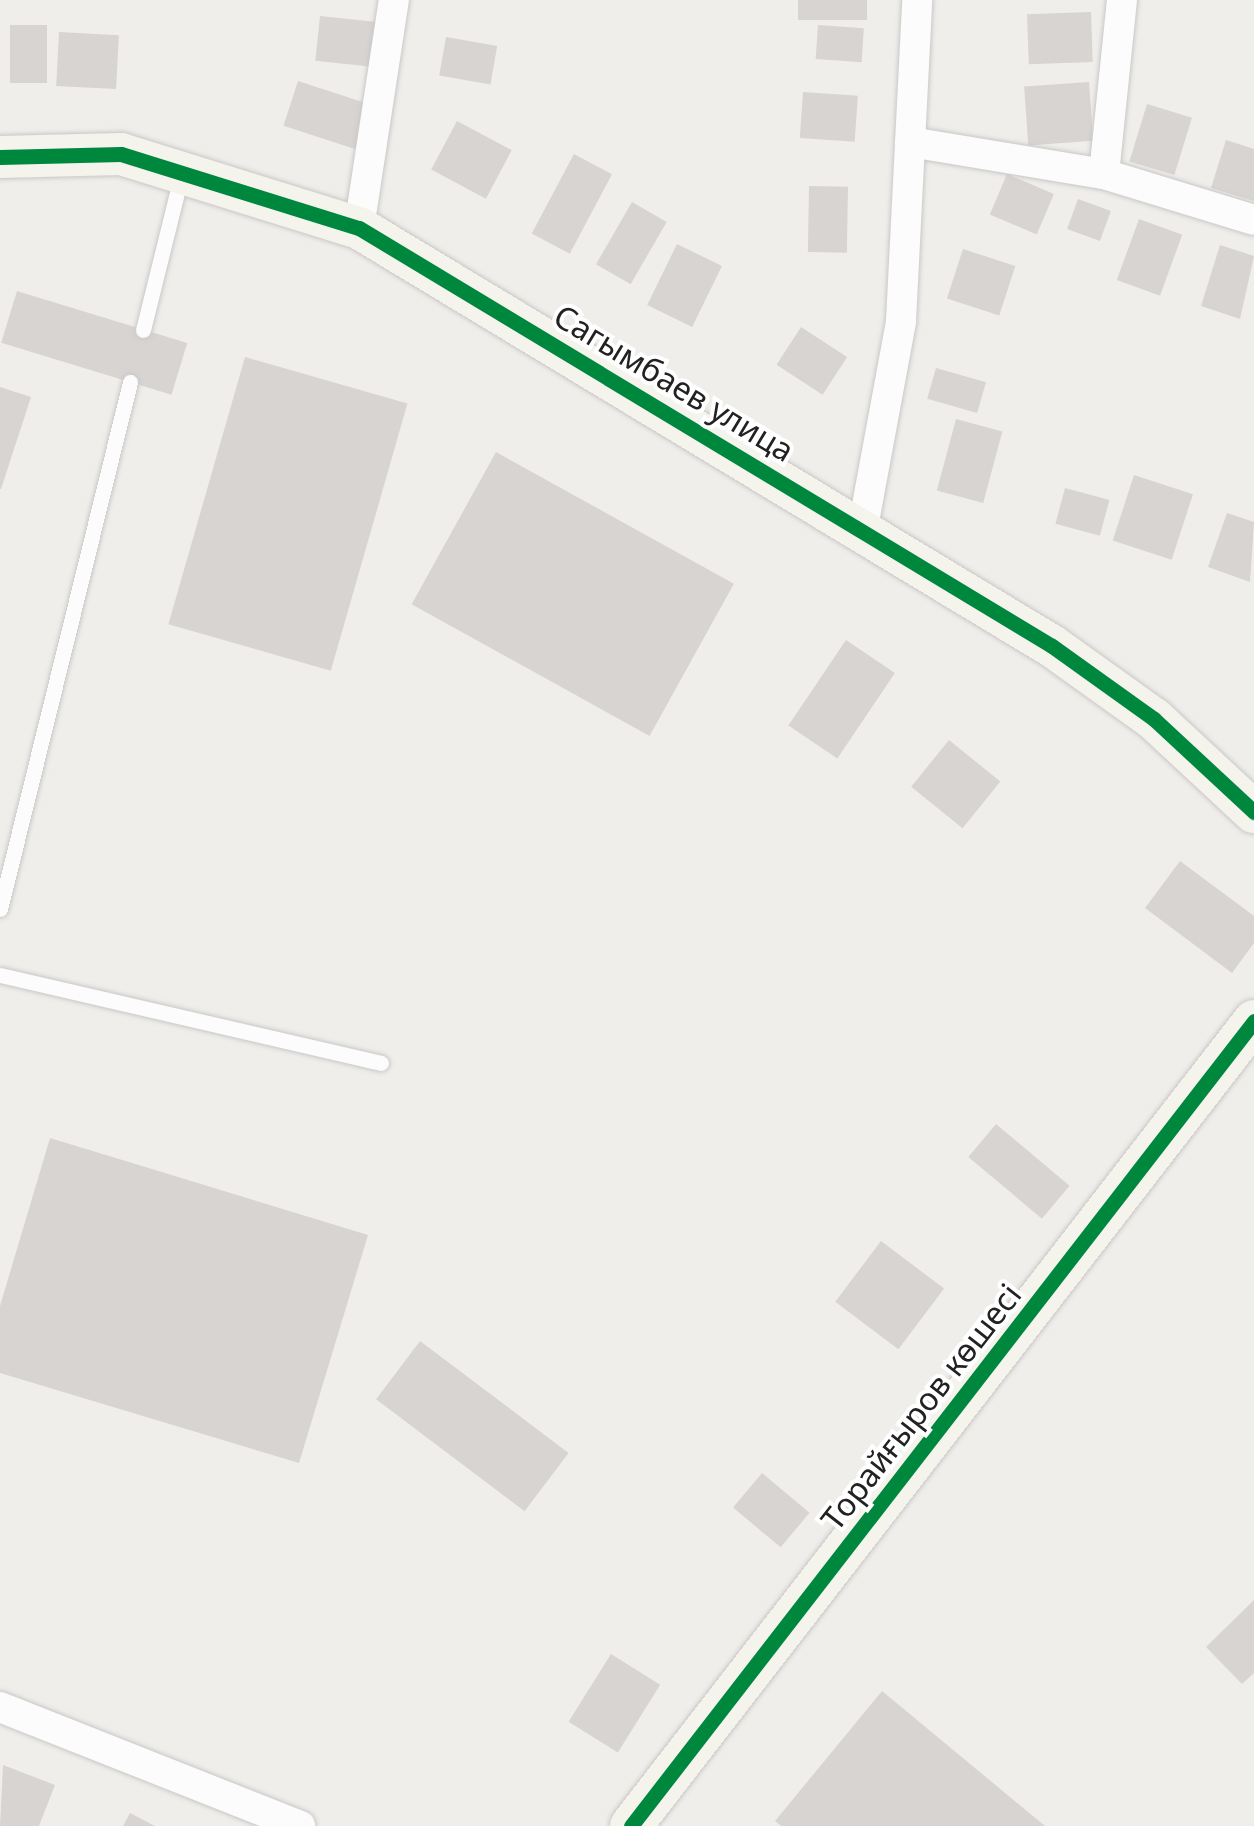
<!DOCTYPE html>
<html>
<head>
<meta charset="utf-8">
<style>
  body { margin:0 }
  #map { position:relative; width:1254px; height:1826px; overflow:hidden; background:#f0eeeb; font-family:"Noto Sans",sans-serif }
  div>[style] { position:absolute }
  [style*='--x'] { left:calc(var(--x)*1px); top:calc(var(--y)*1px); width:calc(var(--w)*1px); rotate:calc(var(--a)*1deg) }
  .building>* { inset:0; background:#d7d4d2; transform-origin:0 0 }
  .roads { filter:drop-shadow(0 0 2px #c9c8c7) drop-shadow(0 0 2px #c9c8c7) }
  .lane>* { height:15px; margin:-7.5px; padding:0 7.5px; transform-origin:7.5px; border-radius:7.5px; background:#fdfcfc }
  .street>* { height:30px; margin:-15px; padding:0 15px; transform-origin:15px; border-radius:15px; background:#fdfcfc }
  .secondary>* { height:42px; margin:-21px; padding:0 21px; transform-origin:21px; border-radius:21px; background:#f4f4ed }
  .cycleway>* { height:15px; margin:-7.5px; padding:0 7.5px; transform-origin:7.5px; border-radius:7.5px; background:#00873e }
  span { translate:-50% -50%; white-space:nowrap; text-align:center; line-height:1.15; -webkit-text-stroke:8px #fff; paint-order:stroke }
  .street-label { font-size:32px; color:#222 }
</style>
</head>
<body>
<div id="map">
  <div class="building">
    <div style="left:798px;top:0;width:69px;height:20px"></div>
    <div style="left:1091px;top:12px;width:50px;height:64px;rotate:88deg"></div>
    <div style="left:320px;top:16px;width:62px;height:45px;rotate:6deg"></div>
    <div style="left:10px;top:25px;width:37px;height:58px"></div>
    <div style="left:818px;top:25px;width:46px;height:34px;rotate:4deg"></div>
    <div style="left:59px;top:32px;width:60px;height:54px;rotate:3deg"></div>
    <div style="left:446px;top:37px;width:52px;height:39px;rotate:10deg"></div>
    <div style="left:298px;top:81px;width:80px;height:47px;rotate:18deg"></div>
    <div style="left:1089px;top:82px;width:59px;height:65px;rotate:86deg"></div>
    <div style="left:803px;top:92px;width:55px;height:46px;rotate:4deg"></div>
    <div style="left:1147px;top:104px;width:47px;height:60px;rotate:17deg"></div>
    <div style="left:457px;top:121px;width:62px;height:55px;rotate:28deg"></div>
    <div style="clip-path:polygon(1226px 140px,1254px 149px,1254px 201px,1211px 188px)"></div>
    <div style="left:574px;top:154px;width:43px;height:90px;rotate:28deg"></div>
    <div style="left:1007px;top:174px;width:51px;height:44px;rotate:23deg"></div>
    <div style="left:809px;top:186px;width:39px;height:66px;rotate:1deg"></div>
    <div style="left:1078px;top:199px;width:35px;height:32px;rotate:20deg"></div>
    <div style="left:632px;top:202px;width:40px;height:72px;rotate:30deg"></div>
    <div style="left:1139px;top:219px;width:46px;height:65px;rotate:20deg"></div>
    <div style="left:677px;top:244px;width:50px;height:68px;rotate:26deg"></div>
    <div style="clip-path:polygon(1220px 245px,1254px 256px,1240px 319px,1201px 306px)"></div>
    <div style="left:963px;top:249px;width:55px;height:52px;rotate:18deg"></div>
    <div style="left:17px;top:291px;width:178px;height:54px;rotate:17deg"></div>
    <div style="left:801px;top:327px;width:55px;height:45px;rotate:33deg"></div>
    <div style="left:245px;top:357px;width:169px;height:278px;rotate:16deg"></div>
    <div style="left:936px;top:368px;width:52px;height:32px;rotate:16deg"></div>
    <div style="clip-path:polygon(0 387px,31px 397px,1px 489px,0 489px)"></div>
    <div style="left:956px;top:419px;width:48px;height:74px;rotate:15deg"></div>
    <div style="left:496px;top:452px;width:272px;height:174px;rotate:29deg"></div>
    <div style="left:1134px;top:475px;width:62px;height:69px;rotate:18deg"></div>
    <div style="left:1065px;top:488px;width:46px;height:37px;rotate:15deg"></div>
    <div style="clip-path:polygon(1227px 513px,1254px 522px,1250px 582px,1208px 567px)"></div>
    <div style="left:846px;top:640px;width:59px;height:103px;rotate:34deg"></div>
    <div style="left:949px;top:740px;width:66px;height:60px;rotate:39deg"></div>
    <div style="clip-path:polygon(1180px 861px,1254px 916px,1254px 943px,1232px 973px,1145px 908px)"></div>
    <div style="left:996px;top:1124px;width:96px;height:43px;rotate:40deg"></div>
    <div style="clip-path:polygon(50px 1138px,368px 1235px,299px 1463px,0 1373px,0 1306px)"></div>
    <div style="left:881px;top:1241px;width:79px;height:76px;rotate:37deg"></div>
    <div style="left:420px;top:1341px;width:186px;height:73px;rotate:37deg"></div>
    <div style="left:762px;top:1473px;width:62px;height:45px;rotate:40deg"></div>
    <div style="clip-path:polygon(1254px 1600px,1254px 1673px,1242px 1684px,1206px 1647px)"></div>
    <div style="left:611px;top:1654px;width:58px;height:80px;rotate:32deg"></div>
    <div style="clip-path:polygon(882px 1691px,1045px 1826px,781px 1826px,775px 1821px)"></div>
    <div style="clip-path:polygon(3px 1765px,55px 1785px,39px 1826px,0 1826px)"></div>
    <div style="clip-path:polygon(130px 1813px,155px 1826px,123px 1826px)"></div>
  </div>
  <div class="roads">
    <div class="lane">
      <div style="--x:143;--y:330;--w:158;--a:-76.1"></div>
      <div style="--x:0;--y:909;--w:543;--a:-76.14"></div>
      <div style="--x:0;--y:975;--w:391;--a:13"></div>
    </div>
    <div class="street">
      <div style="--x:910;--y:142;--w:197;--a:9.4"></div>
      <div style="--x:1104;--y:174;--w:157;--a:17"></div>
      <div style="--x:1104;--y:174;--w:175;--a:-84.1"></div>
      <div style="--x:359;--y:228;--w:231;--a:-81.3"></div>
      <div style="--x:863;--y:527;--w:209;--a:-79.5"></div>
      <div style="--x:901;--y:321;--w:321;--a:-87.1"></div>
      <div style="--x:0;--y:1707;--w:323;--a:21.6"></div>
    </div>
    <div class="secondary">
      <div style="--x:0;--y:157;--w:121;--a:-1.4"></div>
      <div style="--x:121;--y:154;--w:249;--a:17.3"></div>
      <div style="--x:359;--y:228;--w:809;--a:31.1"></div>
      <div style="--x:1052;--y:646;--w:125;--a:35.6"></div>
      <div style="--x:1154;--y:719;--w:137;--a:42.9"></div>
      <div style="--x:631;--y:1826;--w:1018;--a:-52.26"></div>
    </div>
  </div>
  <div class="cycleway">
    <div style="--x:0;--y:157;--w:121;--a:-1.4"></div>
    <div style="--x:121;--y:154;--w:249;--a:17.3"></div>
    <div style="--x:359;--y:228;--w:809;--a:31.1"></div>
    <div style="--x:1052;--y:646;--w:125;--a:35.6"></div>
    <div style="--x:1154;--y:719;--w:137;--a:42.9"></div>
    <div style="--x:631;--y:1826;--w:1018;--a:-52.26"></div>
  </div>
  <div class="street-label">
    <span style="left:674px;top:383px;rotate:31deg">Сагымбаев улица</span>
    <span style="left:921px;top:1407px;rotate:-52deg">Торайғыров көшесі</span>
  </div>
</div>
</body>
</html>
